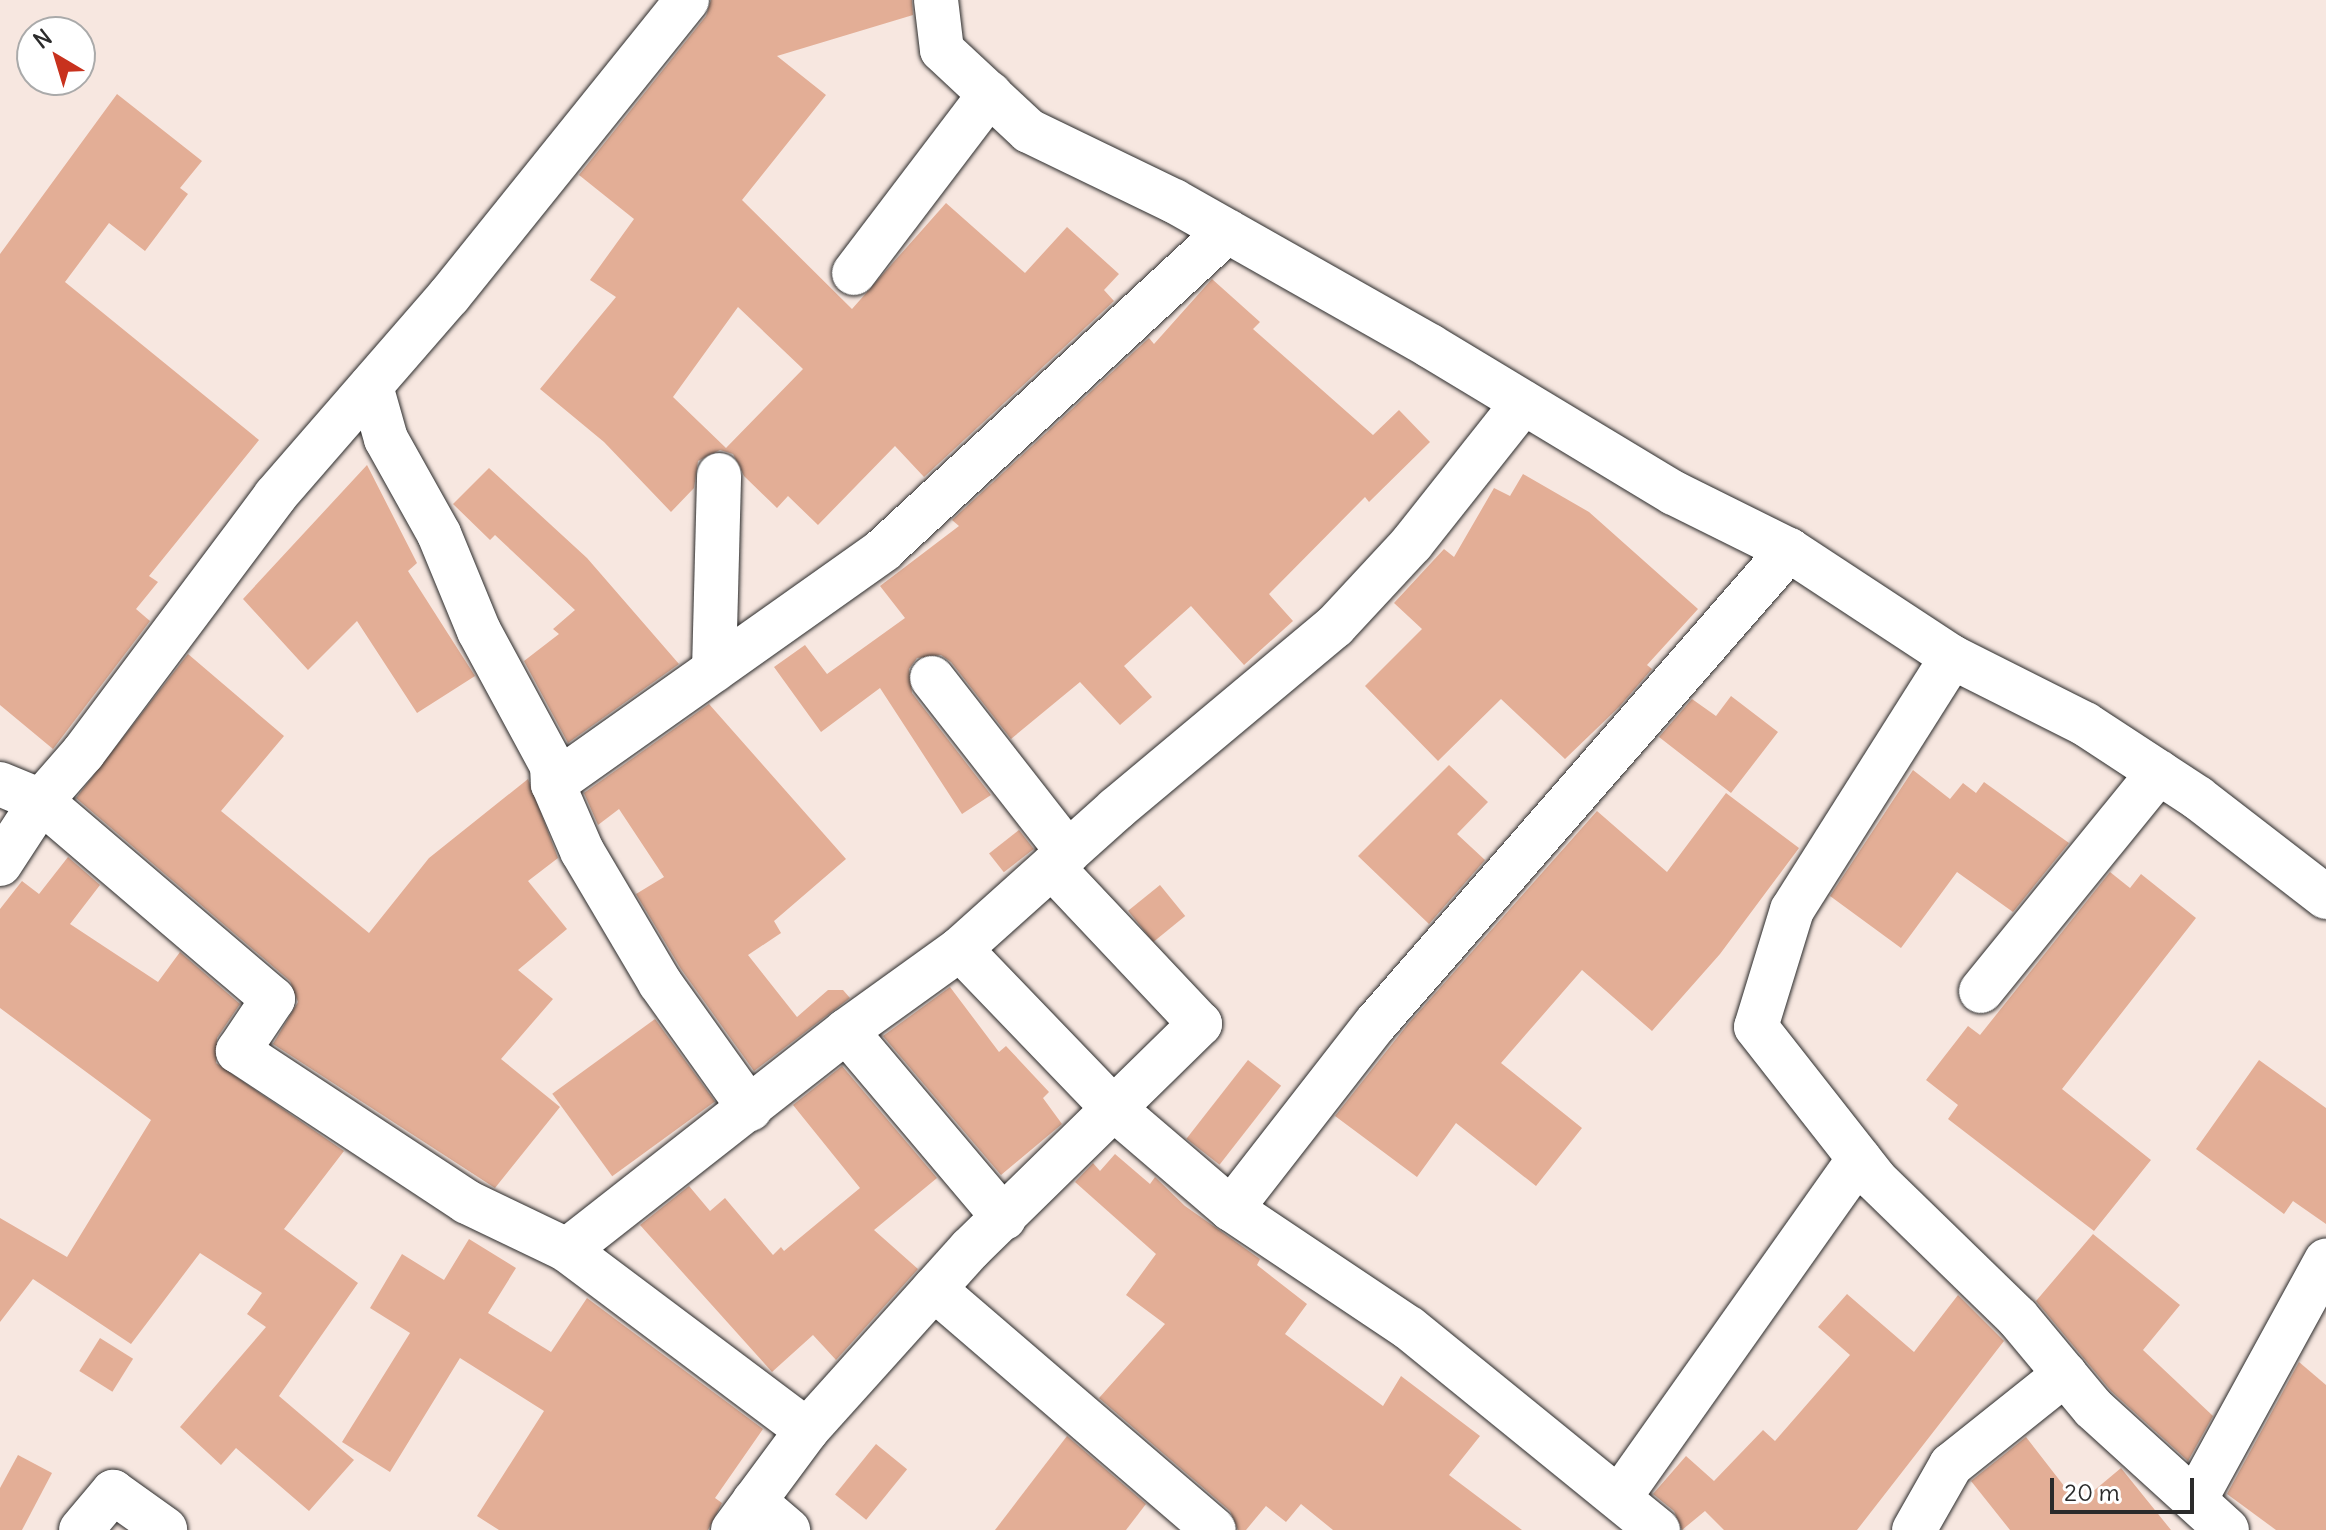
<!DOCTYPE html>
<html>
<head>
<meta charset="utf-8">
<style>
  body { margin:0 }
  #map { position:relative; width:2326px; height:1530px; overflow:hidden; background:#f7e7e0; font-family:Delius,sans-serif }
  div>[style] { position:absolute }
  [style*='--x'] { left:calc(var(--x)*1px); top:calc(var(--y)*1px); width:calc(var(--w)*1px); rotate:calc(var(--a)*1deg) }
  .building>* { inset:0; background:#e3ae96; transform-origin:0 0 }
  .roads { filter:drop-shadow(0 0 2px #2b2b2b) drop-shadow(0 0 2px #2b2b2b) }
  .minor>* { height:44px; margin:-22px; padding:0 22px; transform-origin:22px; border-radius:22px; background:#fff }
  span { translate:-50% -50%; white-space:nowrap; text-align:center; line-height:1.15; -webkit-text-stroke:7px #fff; paint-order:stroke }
  .north { position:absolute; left:16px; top:16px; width:80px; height:80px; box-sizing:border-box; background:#fff; border:2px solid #aaa; border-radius:50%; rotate:322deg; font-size:22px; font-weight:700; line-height:32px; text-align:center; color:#2b2b2b }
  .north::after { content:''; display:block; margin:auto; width:28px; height:36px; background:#c8321e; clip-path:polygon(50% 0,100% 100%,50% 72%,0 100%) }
  .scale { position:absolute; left:2050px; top:1478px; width:144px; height:36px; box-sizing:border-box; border:4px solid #2b2b2b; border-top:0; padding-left:10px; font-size:24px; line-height:28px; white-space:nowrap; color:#2b2b2b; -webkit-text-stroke:6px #fff; paint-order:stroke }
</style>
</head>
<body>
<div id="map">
  <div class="building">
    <div style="clip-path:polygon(evenodd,711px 0,912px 0,913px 15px,777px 56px,826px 95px,742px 200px,852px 309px,946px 203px,1025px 273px,1067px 227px,1119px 274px,1104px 290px,1114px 301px,924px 477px,895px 446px,818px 525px,788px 496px,777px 508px,744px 476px,733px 454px,720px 450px,698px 461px,694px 488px,671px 512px,604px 442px,540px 389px,616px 297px,590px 280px,634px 219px,579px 175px,706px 16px,711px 0,738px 307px,803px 369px,726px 448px,673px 397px,738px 307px)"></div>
    <div style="clip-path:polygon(117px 94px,202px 161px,180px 188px,188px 194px,145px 251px,109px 223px,65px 282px,259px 440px,149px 576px,158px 582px,136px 609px,150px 621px,53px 749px,0 705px,0 254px)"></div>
    <div style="clip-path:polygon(1212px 279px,1260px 322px,1253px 329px,1373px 435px,1399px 410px,1430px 442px,1369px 502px,1365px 497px,1269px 594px,1293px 621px,1244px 665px,1191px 606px,1124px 666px,1152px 697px,1120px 725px,1080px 682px,1011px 739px,951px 662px,941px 655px,917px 658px,909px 669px,912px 693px,991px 795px,962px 814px,880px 688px,821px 732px,774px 667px,805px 645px,827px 674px,905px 618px,880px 586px,959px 526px,952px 520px,1149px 338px,1154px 344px)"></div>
    <div style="clip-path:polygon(367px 465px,417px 563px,408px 571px,475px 676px,417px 713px,357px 621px,308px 670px,243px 599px)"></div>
    <div style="clip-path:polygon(489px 468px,587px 558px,679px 664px,568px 743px,524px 661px,559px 634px,553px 629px,575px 610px,495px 535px,490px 540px,453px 504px)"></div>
    <div style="clip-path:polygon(1523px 474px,1589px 512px,1698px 609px,1647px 665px,1652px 669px,1619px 707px,1565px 759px,1501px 699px,1438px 761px,1365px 686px,1422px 629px,1394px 603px,1444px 549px,1454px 557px,1494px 488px,1510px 496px)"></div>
    <div style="clip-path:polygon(188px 654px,284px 736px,221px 811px,369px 933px,429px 858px,528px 779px,558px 858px,528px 881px,567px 929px,518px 970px,553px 999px,501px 1059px,560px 1107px,495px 1188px,273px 1044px,298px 1002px,290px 981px,76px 798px)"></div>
    <div style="clip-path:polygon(1731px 696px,1778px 732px,1731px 793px,1659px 737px,1692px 699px,1716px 716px)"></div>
    <div style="clip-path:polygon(709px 704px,846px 859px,774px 921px,781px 933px,748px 955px,797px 1017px,828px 990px,843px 990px,850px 998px,754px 1071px,681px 969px,636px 894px,664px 877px,619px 809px,598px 825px,584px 793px)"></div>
    <div style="clip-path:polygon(1449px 765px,1488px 802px,1457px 834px,1485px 860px,1429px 924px,1358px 856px)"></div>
    <div style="clip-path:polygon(1913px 770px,1950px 799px,1963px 783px,1976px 793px,1984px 782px,2069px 843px,2013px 912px,1957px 872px,1901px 948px,1830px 896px)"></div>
    <div style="clip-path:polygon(1726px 793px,1799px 848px,1720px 954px,1652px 1031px,1582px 970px,1501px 1063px,1582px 1128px,1536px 1186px,1456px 1123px,1417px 1177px,1335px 1116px,1408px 1024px,1597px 811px,1667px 872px)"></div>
    <div style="left:1019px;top:830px;width:24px;height:38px;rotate:52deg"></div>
    <div style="clip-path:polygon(68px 857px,100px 885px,70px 924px,158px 982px,180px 952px,240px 1004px,217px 1038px,216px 1063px,344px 1151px,284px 1229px,358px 1283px,279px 1396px,354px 1460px,309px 1511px,236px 1448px,221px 1465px,180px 1427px,266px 1327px,247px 1314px,262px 1293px,200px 1253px,131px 1344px,33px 1279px,0 1322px,0 1218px,67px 1257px,151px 1120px,0 1008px,0 909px,22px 881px,39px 894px)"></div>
    <div style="clip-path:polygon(2110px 872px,2130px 888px,2141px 874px,2196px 918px,2062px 1089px,2151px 1160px,2094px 1231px,1948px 1119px,1958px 1105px,1926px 1080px,1968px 1026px,1980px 1035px)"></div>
    <div style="left:1160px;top:885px;width:40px;height:41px;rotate:51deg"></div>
    <div style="clip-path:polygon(950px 987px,999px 1052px,1006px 1046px,1049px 1092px,1043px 1098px,1062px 1124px,1001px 1175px,883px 1036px)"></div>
    <div style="left:655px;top:1019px;width:102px;height:127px;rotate:54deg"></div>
    <div style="left:1248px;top:1060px;width:42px;height:100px;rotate:38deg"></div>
    <div style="clip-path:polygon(2259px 1060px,2326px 1108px,2326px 1224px,2293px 1201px,2284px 1214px,2196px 1149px)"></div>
    <div style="clip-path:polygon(842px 1066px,937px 1178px,874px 1230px,918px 1269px,836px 1360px,813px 1335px,772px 1372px,640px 1225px,689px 1186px,710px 1211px,725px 1198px,773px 1255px,781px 1247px,784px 1251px,860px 1188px,793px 1105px)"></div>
    <div style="clip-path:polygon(1115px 1154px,1150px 1184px,1155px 1177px,1185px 1206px,1260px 1259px,1257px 1265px,1307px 1304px,1285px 1334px,1383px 1406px,1401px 1376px,1480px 1436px,1449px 1475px,1522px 1530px,1333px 1530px,1301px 1504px,1286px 1522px,1266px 1506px,1246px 1530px,1238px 1530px,1230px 1511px,1099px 1398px,1165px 1324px,1126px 1295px,1156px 1254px,1075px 1182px,1093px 1163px,1100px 1171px)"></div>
    <div style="clip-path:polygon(2093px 1234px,2180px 1305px,2143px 1350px,2213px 1416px,2188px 1461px,2111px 1391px,2036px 1301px)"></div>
    <div style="clip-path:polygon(469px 1239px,516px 1268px,488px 1313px,551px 1352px,587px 1298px,763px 1429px,715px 1498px,722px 1503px,708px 1530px,499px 1530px,477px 1516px,544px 1411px,460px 1358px,390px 1472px,342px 1442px,410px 1333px,370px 1308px,402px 1254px,444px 1280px)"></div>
    <div style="clip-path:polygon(1847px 1294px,1914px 1352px,1958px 1295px,2004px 1341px,1857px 1530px,1724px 1530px,1705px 1511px,1682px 1530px,1674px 1511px,1653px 1494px,1686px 1456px,1714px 1481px,1763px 1430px,1775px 1441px,1850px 1355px,1818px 1327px)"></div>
    <div style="left:100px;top:1338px;width:39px;height:39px;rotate:32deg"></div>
    <div style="clip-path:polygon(2299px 1362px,2326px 1385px,2326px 1530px,2276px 1530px,2227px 1494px)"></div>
    <div style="clip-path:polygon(1067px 1436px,1146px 1504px,1126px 1530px,995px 1530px)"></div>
    <div style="clip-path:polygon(2026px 1437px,2078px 1504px,2121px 1468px,2171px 1530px,2010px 1530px,1971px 1481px)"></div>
    <div style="left:876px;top:1444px;width:40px;height:65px;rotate:39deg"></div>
    <div style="clip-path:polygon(18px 1455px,52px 1473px,22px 1530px,0 1530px,0 1488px)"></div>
  </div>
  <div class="roads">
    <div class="minor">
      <div style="--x:936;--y:0;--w:50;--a:83.2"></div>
      <div style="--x:942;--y:50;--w:119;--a:43"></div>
      <div style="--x:1029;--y:131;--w:161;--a:25.8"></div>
      <div style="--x:1174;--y:201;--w:294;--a:29.5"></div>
      <div style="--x:1430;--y:346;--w:285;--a:31.1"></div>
      <div style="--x:1674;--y:493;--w:128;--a:26.4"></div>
      <div style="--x:1789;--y:550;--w:195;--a:33.3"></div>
      <div style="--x:1952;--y:657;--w:149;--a:26.7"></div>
      <div style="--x:2085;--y:724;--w:135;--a:33.2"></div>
      <div style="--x:2198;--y:798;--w:162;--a:37.7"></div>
      <div style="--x:854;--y:273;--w:225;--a:-52.8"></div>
      <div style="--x:371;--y:386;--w:55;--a:74.2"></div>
      <div style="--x:386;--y:439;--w:109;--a:60.8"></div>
      <div style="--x:439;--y:534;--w:105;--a:67.6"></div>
      <div style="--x:479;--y:631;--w:153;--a:61.6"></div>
      <div style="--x:552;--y:766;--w:18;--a:87"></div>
      <div style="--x:553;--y:784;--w:73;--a:66.6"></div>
      <div style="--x:582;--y:851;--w:153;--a:59.4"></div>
      <div style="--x:660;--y:983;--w:155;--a:54.5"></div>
      <div style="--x:1952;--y:657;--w:299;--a:122.3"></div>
      <div style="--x:1792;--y:910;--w:122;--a:107.1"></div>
      <div style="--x:1756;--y:1027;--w:193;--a:51.9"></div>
      <div style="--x:1875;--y:1179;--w:199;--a:44.2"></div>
      <div style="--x:2018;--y:1318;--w:117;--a:50.2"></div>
      <div style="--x:2093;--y:1408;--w:181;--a:42.3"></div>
      <div style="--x:714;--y:670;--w:195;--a:-88.5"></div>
      <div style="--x:932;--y:678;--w:221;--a:52"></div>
      <div style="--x:0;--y:784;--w:44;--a:22.5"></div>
      <div style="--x:41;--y:801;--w:305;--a:40.5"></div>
      <div style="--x:273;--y:999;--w:63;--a:123.9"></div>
      <div style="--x:238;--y:1051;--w:274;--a:33.4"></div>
      <div style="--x:467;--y:1202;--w:111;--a:25.6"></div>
      <div style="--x:567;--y:1250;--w:300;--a:36.9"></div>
      <div style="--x:553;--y:784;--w:405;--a:-35.3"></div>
      <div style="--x:883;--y:550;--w:469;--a:-42.8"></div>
      <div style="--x:0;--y:864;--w:75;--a:-56.9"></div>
      <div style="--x:41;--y:801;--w:64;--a:-48.8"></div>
      <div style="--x:83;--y:753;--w:321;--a:-53.2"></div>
      <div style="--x:275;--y:496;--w:265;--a:-49"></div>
      <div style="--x:449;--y:296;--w:380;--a:-51.2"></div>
      <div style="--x:960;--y:949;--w:219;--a:46.1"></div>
      <div style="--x:1112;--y:1107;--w:157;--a:40.6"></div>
      <div style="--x:1231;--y:1209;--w:214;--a:33.8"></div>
      <div style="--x:1409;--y:1328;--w:321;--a:39.1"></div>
      <div style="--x:1981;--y:991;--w:282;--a:-50.9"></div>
      <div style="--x:846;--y:1031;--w:245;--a:49.8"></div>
      <div style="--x:1231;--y:1209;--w:236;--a:-52.1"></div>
      <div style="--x:1376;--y:1023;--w:628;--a:-48.87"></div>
      <div style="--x:567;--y:1250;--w:355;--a:-38.1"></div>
      <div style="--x:846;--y:1031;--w:140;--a:-35.7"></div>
      <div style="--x:960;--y:949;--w:210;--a:-41.9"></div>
      <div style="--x:1116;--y:809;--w:285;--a:-39.9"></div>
      <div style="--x:1335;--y:626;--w:113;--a:-47.1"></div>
      <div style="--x:1412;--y:543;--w:179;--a:-51.6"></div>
      <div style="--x:934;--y:1289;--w:369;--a:40.7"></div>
      <div style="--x:1621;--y:1495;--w:412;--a:-54.7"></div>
      <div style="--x:2195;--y:1500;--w:273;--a:-61.3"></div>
      <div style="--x:754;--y:1501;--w:45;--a:40.5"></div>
      <div style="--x:81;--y:1530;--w:50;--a:-49.9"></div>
      <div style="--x:113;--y:1492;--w:64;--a:35.4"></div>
      <div style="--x:733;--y:1530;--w:124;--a:-53.5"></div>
      <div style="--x:807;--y:1430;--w:244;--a:-48"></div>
      <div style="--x:970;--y:1249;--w:322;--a:-44.4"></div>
      <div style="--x:1200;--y:1024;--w:216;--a:-133.3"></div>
      <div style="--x:1914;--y:1530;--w:75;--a:-60.4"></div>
      <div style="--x:1951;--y:1465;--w:146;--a:-38.6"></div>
    </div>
  </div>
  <div class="north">N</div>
  <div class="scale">20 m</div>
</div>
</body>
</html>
